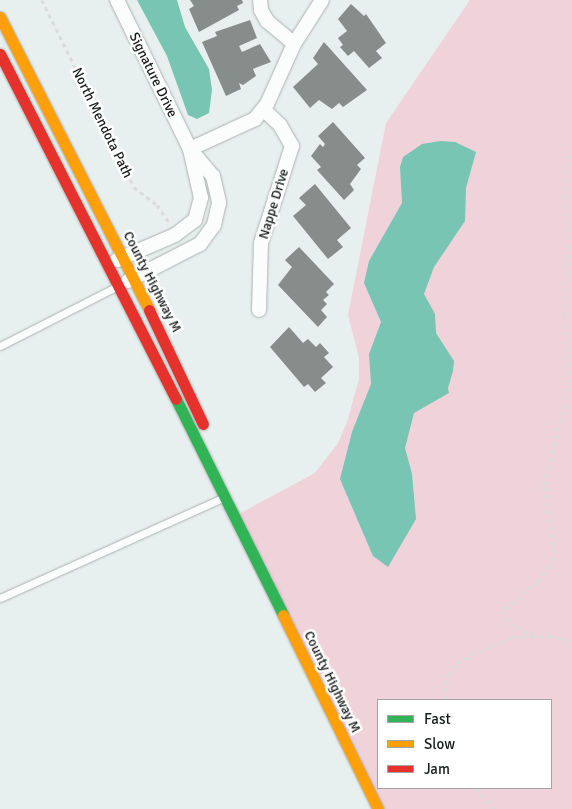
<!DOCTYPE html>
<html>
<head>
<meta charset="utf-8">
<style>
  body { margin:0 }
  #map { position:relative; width:572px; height:809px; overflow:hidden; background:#e7f0ee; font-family:Signika,sans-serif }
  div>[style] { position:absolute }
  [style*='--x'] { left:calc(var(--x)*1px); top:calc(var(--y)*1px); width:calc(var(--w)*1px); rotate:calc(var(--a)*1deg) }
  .green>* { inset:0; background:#f0d2db }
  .water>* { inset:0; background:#77c5b2 }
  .building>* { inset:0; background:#868d8b }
  .path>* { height:2.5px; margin-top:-1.25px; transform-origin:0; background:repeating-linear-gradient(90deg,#dadcdc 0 4px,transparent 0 8px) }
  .roads { filter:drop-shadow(0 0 1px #abb2b0) drop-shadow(0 0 1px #abb2b0) }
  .lane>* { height:7px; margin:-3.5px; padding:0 3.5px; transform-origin:3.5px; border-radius:3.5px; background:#fbfdfc }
  .street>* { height:14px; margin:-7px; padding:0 7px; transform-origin:7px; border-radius:7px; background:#fbfdfc }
  .fast>* { height:11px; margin:-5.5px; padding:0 5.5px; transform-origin:5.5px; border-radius:5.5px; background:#30b455 }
  .slow>* { height:11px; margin:-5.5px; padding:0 5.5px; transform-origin:5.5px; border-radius:5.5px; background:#ff9f0a }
  .jam>* { height:11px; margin:-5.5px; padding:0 5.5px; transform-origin:5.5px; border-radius:5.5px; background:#e5322d }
  span { translate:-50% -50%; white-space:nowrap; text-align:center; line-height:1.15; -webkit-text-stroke:5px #fff; paint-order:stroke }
  .street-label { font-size:14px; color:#171d1b }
  .legend { position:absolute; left:377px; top:699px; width:175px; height:90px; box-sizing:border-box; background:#fff; border:1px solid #a2a5a4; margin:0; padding:6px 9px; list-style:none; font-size:15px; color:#171d1b }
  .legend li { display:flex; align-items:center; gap:10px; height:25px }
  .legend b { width:25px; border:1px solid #a2a5a4 }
</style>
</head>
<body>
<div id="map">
  <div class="green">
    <div style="clip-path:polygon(evenodd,470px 0,572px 0,572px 809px,378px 809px,237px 515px,315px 473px,338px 443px,347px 422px,359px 379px,359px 358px,348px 315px,386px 123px,470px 0,378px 700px,551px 700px,551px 788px,378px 788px,378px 700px)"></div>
  </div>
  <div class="water">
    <div style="clip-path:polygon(137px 0,177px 0,185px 27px,209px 69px,212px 90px,209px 113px,197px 119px,188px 115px,167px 56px)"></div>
    <div style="clip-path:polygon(440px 141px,455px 142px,476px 152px,466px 188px,465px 221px,434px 267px,424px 294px,435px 314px,436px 333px,454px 361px,453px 371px,448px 388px,449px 393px,414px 413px,405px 448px,412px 474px,416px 519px,388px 567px,373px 556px,340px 479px,352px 432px,371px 384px,369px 354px,381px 322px,364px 283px,369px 261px,402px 203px,400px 167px,403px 157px,422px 144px)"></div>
  </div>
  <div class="building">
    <div style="clip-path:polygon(190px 0,242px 0,243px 3px,237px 6px,239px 10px,199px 32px,189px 9px,194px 6px)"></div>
    <div style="clip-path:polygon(351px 4px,364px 16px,366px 14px,386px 43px,376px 51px,382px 58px,369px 68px,354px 51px,348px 56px,340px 47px,343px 45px,338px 38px,347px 31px,338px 19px)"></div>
    <div style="clip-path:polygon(250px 20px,257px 38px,239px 46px,242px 52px,260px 44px,271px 62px,253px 69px,256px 76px,243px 85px,239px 83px,241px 89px,226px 96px,202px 42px,217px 36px,215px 32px)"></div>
    <div style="clip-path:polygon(324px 42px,367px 90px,343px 107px,339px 103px,332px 109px,319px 100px,310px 108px,293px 87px,318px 64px,313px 58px)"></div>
    <div style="clip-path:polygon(333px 122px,365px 158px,357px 165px,361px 169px,350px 184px,354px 190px,344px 200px,317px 170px,321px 167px,311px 156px,320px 144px,323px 147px,325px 144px,318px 136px)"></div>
    <div style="clip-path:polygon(315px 184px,351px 228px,337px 240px,343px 247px,328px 259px,293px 216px,306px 205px,299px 198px)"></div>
    <div style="clip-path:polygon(299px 247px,334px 284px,326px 292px,329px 295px,323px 300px,327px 304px,321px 310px,327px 317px,318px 327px,278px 285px,292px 267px,285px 260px)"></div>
    <div style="clip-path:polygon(289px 327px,303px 343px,308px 339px,316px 347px,320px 343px,329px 353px,324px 357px,333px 367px,321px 378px,326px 383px,315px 392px,308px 384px,304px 387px,270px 347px)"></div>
  </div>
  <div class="path">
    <div style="--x:42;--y:0;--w:208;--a:63.8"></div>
    <div style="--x:134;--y:187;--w:29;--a:38"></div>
    <div style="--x:157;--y:205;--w:21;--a:55"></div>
    <div style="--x:534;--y:636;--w:22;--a:-156"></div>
    <div style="--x:514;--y:627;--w:16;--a:-133"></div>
    <div style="--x:503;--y:615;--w:6;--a:-81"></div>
    <div style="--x:504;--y:609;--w:43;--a:-38.5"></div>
    <div style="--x:538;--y:582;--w:25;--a:-56"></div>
    <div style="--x:552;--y:561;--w:15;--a:-86"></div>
    <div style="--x:553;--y:546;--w:62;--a:-98.4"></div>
    <div style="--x:544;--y:485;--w:105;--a:-75.7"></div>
    <div style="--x:570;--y:383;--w:68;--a:-95"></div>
    <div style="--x:564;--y:315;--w:67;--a:-85.7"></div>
    <div style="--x:569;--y:248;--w:49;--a:-95.8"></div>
    <div style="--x:564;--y:199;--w:25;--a:-88"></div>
    <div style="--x:565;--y:174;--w:25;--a:-74"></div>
    <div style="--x:444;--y:700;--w:25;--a:-81"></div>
    <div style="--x:448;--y:675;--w:15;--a:-53"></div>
    <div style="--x:457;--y:663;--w:16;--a:-30"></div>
    <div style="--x:471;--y:655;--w:47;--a:-22.7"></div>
    <div style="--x:514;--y:637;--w:36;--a:-2"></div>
    <div style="--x:550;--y:636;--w:23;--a:13"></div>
    <div style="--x:476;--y:788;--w:28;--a:49"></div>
  </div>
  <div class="roads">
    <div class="lane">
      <div style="--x:0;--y:346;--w:130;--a:-27"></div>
      <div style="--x:0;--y:598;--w:244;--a:-24.2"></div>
    </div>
    <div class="street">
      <div style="--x:117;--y:0;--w:166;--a:63.9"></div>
      <div style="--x:190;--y:149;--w:35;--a:50"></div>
      <div style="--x:213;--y:176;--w:28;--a:77"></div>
      <div style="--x:219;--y:203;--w:23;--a:103"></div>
      <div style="--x:214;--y:225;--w:24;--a:126"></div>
      <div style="--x:200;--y:244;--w:81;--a:152.8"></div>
      <div style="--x:260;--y:0;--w:10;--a:84"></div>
      <div style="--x:261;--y:10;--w:13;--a:61"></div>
      <div style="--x:267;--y:21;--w:35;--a:40"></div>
      <div style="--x:190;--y:149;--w:72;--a:-24.8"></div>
      <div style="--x:255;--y:119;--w:19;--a:-51"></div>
      <div style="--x:267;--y:104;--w:66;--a:-65.8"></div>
      <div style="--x:294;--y:44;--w:52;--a:-57.5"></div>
      <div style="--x:117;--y:260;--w:63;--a:-23.3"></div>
      <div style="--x:175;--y:235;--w:25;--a:-37"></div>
      <div style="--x:195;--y:220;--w:23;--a:-75"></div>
      <div style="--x:201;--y:198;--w:50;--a:-102.7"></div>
      <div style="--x:259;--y:310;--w:67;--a:-88.3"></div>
      <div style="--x:261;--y:243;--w:102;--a:-72.3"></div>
      <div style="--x:292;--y:146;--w:24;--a:-120"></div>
      <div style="--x:280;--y:125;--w:23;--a:-137"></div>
    </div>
    <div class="fast">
      <div style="--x:176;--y:399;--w:241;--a:63.6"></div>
    </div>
    <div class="slow">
      <div style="--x:0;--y:17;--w:329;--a:63"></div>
      <div style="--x:283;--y:615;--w:216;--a:63.9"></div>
    </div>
    <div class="jam">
      <div style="--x:0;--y:54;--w:387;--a:63"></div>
      <div style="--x:149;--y:310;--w:126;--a:64.7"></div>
    </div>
  </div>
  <div class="street-label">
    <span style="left:153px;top:75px;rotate:64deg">Signature Drive</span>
    <span style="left:102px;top:123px;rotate:64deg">North Mendota Path</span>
    <span style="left:274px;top:204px;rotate:-73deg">Nappe Drive</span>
    <span style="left:152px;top:282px;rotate:63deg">County Highway M</span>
    <span style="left:332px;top:682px;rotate:64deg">County Highway M</span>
  </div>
  <ul class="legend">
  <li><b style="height:6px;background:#30b455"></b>Fast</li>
  <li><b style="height:6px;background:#ff9f0a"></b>Slow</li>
  <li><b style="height:6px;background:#e5322d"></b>Jam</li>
  </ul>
</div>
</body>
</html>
